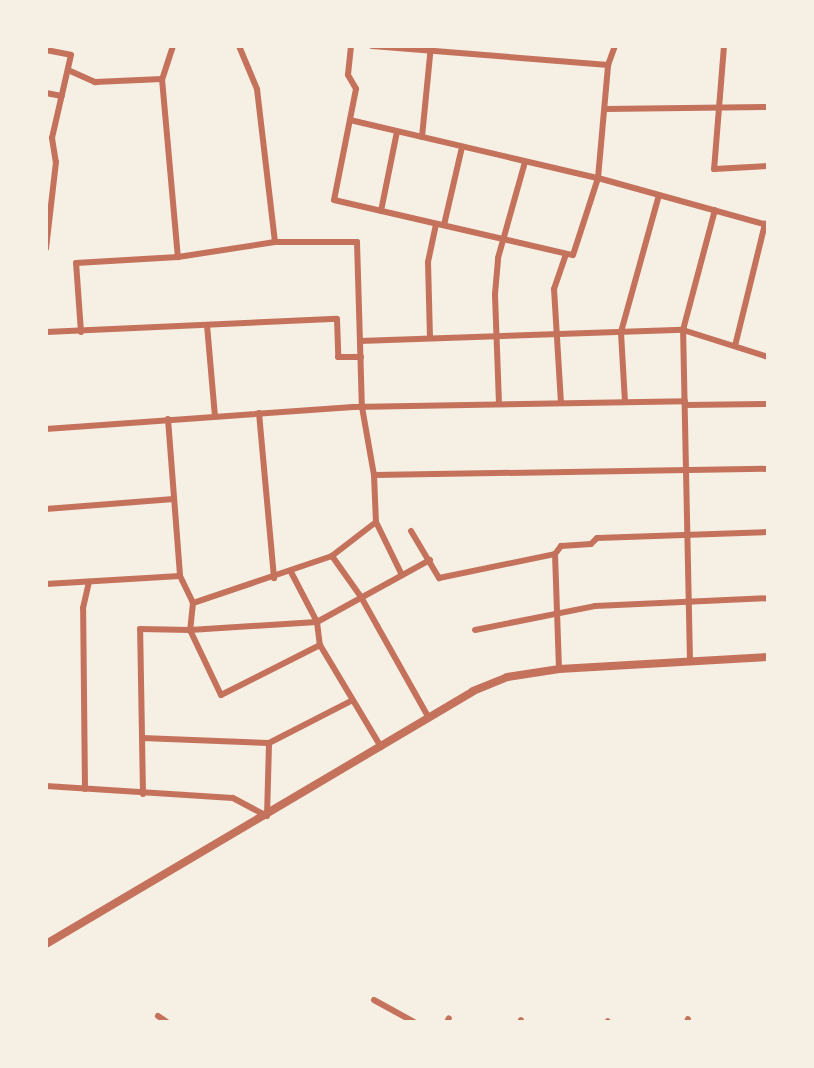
<!DOCTYPE html>
<html>
<head>
<meta charset="utf-8">
<style>
  body { margin:0 }
  #map { position:relative; width:814px; height:1068px; overflow:hidden; background:#f6efe4; font-family:"IBM Plex Sans",sans-serif }
  div>[style] { position:absolute }
  [style*='--x'] { left:calc(var(--x)*1px); top:calc(var(--y)*1px); width:calc(var(--w)*1px); rotate:calc(var(--a)*1deg) }
  .minor>* { height:6px; margin:-3px; padding:0 3px; transform-origin:3px; border-radius:3px; background:#c5725c }
  .tertiary>* { height:8px; margin:-4px; padding:0 4px; transform-origin:4px; border-radius:4px; background:#c5725c }
  span { translate:-50% -50%; white-space:nowrap; text-align:center; line-height:1.15; -webkit-text-stroke:6px #f6efe4; paint-order:stroke }
  .frame { position:absolute; inset:0; border:48px solid #f6efe4; pointer-events:none }
</style>
</head>
<body>
<div id="map">
  <div class="minor">
    <div style="--x:173;--y:46;--w:35;--a:108"></div>
    <div style="--x:162;--y:79;--w:179;--a:84.9"></div>
    <div style="--x:239;--y:46;--w:47;--a:67.3"></div>
    <div style="--x:257;--y:89;--w:154;--a:83.3"></div>
    <div style="--x:351;--y:46;--w:29;--a:96"></div>
    <div style="--x:348;--y:75;--w:16;--a:60"></div>
    <div style="--x:356;--y:89;--w:113;--a:101.2"></div>
    <div style="--x:334;--y:200;--w:245;--a:13"></div>
    <div style="--x:573;--y:255;--w:81;--a:-72"></div>
    <div style="--x:598;--y:178;--w:113;--a:-84.9"></div>
    <div style="--x:372;--y:46;--w:237;--a:4.6"></div>
    <div style="--x:608;--y:65;--w:20;--a:-70"></div>
    <div style="--x:724;--y:46;--w:123;--a:94.6"></div>
    <div style="--x:714;--y:169;--w:54;--a:-3.2"></div>
    <div style="--x:46;--y:50;--w:25;--a:11"></div>
    <div style="--x:71;--y:55;--w:85;--a:102.9"></div>
    <div style="--x:52;--y:138;--w:24;--a:81"></div>
    <div style="--x:56;--y:162;--w:87;--a:96.6"></div>
    <div style="--x:68;--y:70;--w:30;--a:24"></div>
    <div style="--x:95;--y:82;--w:67;--a:-2.6"></div>
    <div style="--x:46;--y:93;--w:16;--a:11"></div>
    <div style="--x:605;--y:109;--w:163;--a:-0.7"></div>
    <div style="--x:350;--y:120;--w:255;--a:13.2"></div>
    <div style="--x:598;--y:178;--w:176;--a:15.5"></div>
    <div style="--x:422;--y:137;--w:91;--a:-84.4"></div>
    <div style="--x:381;--y:211;--w:81;--a:-78.6"></div>
    <div style="--x:444;--y:225;--w:80;--a:-77"></div>
    <div style="--x:207;--y:325;--w:91;--a:85"></div>
    <div style="--x:46;--y:332;--w:291;--a:-2.6"></div>
    <div style="--x:337;--y:319;--w:38;--a:88"></div>
    <div style="--x:338;--y:357;--w:23;--a:0"></div>
    <div style="--x:81;--y:332;--w:69;--a:-94.1"></div>
    <div style="--x:76;--y:263;--w:102;--a:-3.4"></div>
    <div style="--x:178;--y:257;--w:98;--a:-8.8"></div>
    <div style="--x:275;--y:242;--w:82;--a:0"></div>
    <div style="--x:357;--y:242;--w:165;--a:88.3"></div>
    <div style="--x:362;--y:407;--w:69;--a:80"></div>
    <div style="--x:374;--y:475;--w:47;--a:87.6"></div>
    <div style="--x:376;--y:522;--w:56;--a:142.3"></div>
    <div style="--x:332;--y:556;--w:147;--a:161.3"></div>
    <div style="--x:430;--y:338;--w:76;--a:-91.5"></div>
    <div style="--x:428;--y:262;--w:39;--a:-78"></div>
    <div style="--x:360;--y:341;--w:323;--a:-2"></div>
    <div style="--x:683;--y:330;--w:89;--a:17.6"></div>
    <div style="--x:735;--y:346;--w:126;--a:-76.2"></div>
    <div style="--x:625;--y:402;--w:70;--a:-93.3"></div>
    <div style="--x:621;--y:332;--w:142;--a:-74.5"></div>
    <div style="--x:561;--y:403;--w:114;--a:-93.5"></div>
    <div style="--x:554;--y:289;--w:37;--a:-71"></div>
    <div style="--x:499;--y:404;--w:110;--a:-92.1"></div>
    <div style="--x:495;--y:294;--w:36;--a:-85"></div>
    <div style="--x:498;--y:258;--w:100;--a:-74.3"></div>
    <div style="--x:685;--y:405;--w:83;--a:-0.7"></div>
    <div style="--x:259;--y:413;--w:166;--a:84.8"></div>
    <div style="--x:168;--y:419;--w:157;--a:85.6"></div>
    <div style="--x:180;--y:576;--w:30;--a:64"></div>
    <div style="--x:193;--y:603;--w:27;--a:96"></div>
    <div style="--x:190;--y:630;--w:72;--a:64.5"></div>
    <div style="--x:221;--y:695;--w:111;--a:-26.8"></div>
    <div style="--x:46;--y:429;--w:308;--a:-4.1"></div>
    <div style="--x:353;--y:407;--w:332;--a:-1"></div>
    <div style="--x:374;--y:475;--w:394;--a:-0.9"></div>
    <div style="--x:46;--y:509;--w:128;--a:-4.5"></div>
    <div style="--x:376;--y:522;--w:59;--a:63.9"></div>
    <div style="--x:411;--y:531;--w:55;--a:59.2"></div>
    <div style="--x:439;--y:578;--w:118;--a:-11.7"></div>
    <div style="--x:555;--y:554;--w:10;--a:-53"></div>
    <div style="--x:561;--y:546;--w:30;--a:-4"></div>
    <div style="--x:591;--y:544;--w:8;--a:-45"></div>
    <div style="--x:597;--y:538;--w:171;--a:-2"></div>
    <div style="--x:555;--y:554;--w:115;--a:88"></div>
    <div style="--x:332;--y:556;--w:50;--a:54.7"></div>
    <div style="--x:361;--y:597;--w:139;--a:60.7"></div>
    <div style="--x:291;--y:572;--w:56;--a:62.5"></div>
    <div style="--x:317;--y:622;--w:23;--a:83"></div>
    <div style="--x:320;--y:645;--w:119;--a:59.1"></div>
    <div style="--x:46;--y:584;--w:134;--a:-3.4"></div>
    <div style="--x:475;--y:630;--w:122;--a:-11.3"></div>
    <div style="--x:595;--y:606;--w:173;--a:-2.6"></div>
    <div style="--x:690;--y:661;--w:331;--a:-91.2"></div>
    <div style="--x:683;--y:330;--w:124;--a:-75.1"></div>
    <div style="--x:142;--y:738;--w:127;--a:2.3"></div>
    <div style="--x:269;--y:743;--w:94;--a:-27.1"></div>
    <div style="--x:46;--y:786;--w:187;--a:3.7"></div>
    <div style="--x:233;--y:798;--w:38;--a:28"></div>
    <div style="--x:267;--y:816;--w:73;--a:-88.4"></div>
    <div style="--x:85;--y:789;--w:181;--a:-90.6"></div>
    <div style="--x:83;--y:608;--w:27;--a:-77"></div>
    <div style="--x:143;--y:794;--w:165;--a:-91"></div>
    <div style="--x:140;--y:629;--w:50;--a:1.1"></div>
    <div style="--x:190;--y:630;--w:127;--a:-3.6"></div>
    <div style="--x:317;--y:622;--w:129;--a:-28.8"></div>
    <div style="--x:374;--y:1000;--w:46;--a:28.8"></div>
    <div style="--x:158;--y:1016;--w:11;--a:34"></div>
    <div style="--x:447;--y:1022;--w:4;--a:-63"></div>
    <div style="--x:520;--y:1022;--w:2;--a:-63"></div>
    <div style="--x:607;--y:1022;--w:1;--a:-45"></div>
    <div style="--x:687;--y:1022;--w:3;--a:-72"></div>
  </div>
  <div class="tertiary">
    <div style="--x:46;--y:944;--w:496;--a:-30.6"></div>
    <div style="--x:473;--y:691;--w:37;--a:-22"></div>
    <div style="--x:507;--y:677;--w:53;--a:-8.7"></div>
    <div style="--x:559;--y:669;--w:209;--a:-3.3"></div>
  </div>
  <div class="frame"></div>
</div>
</body>
</html>
